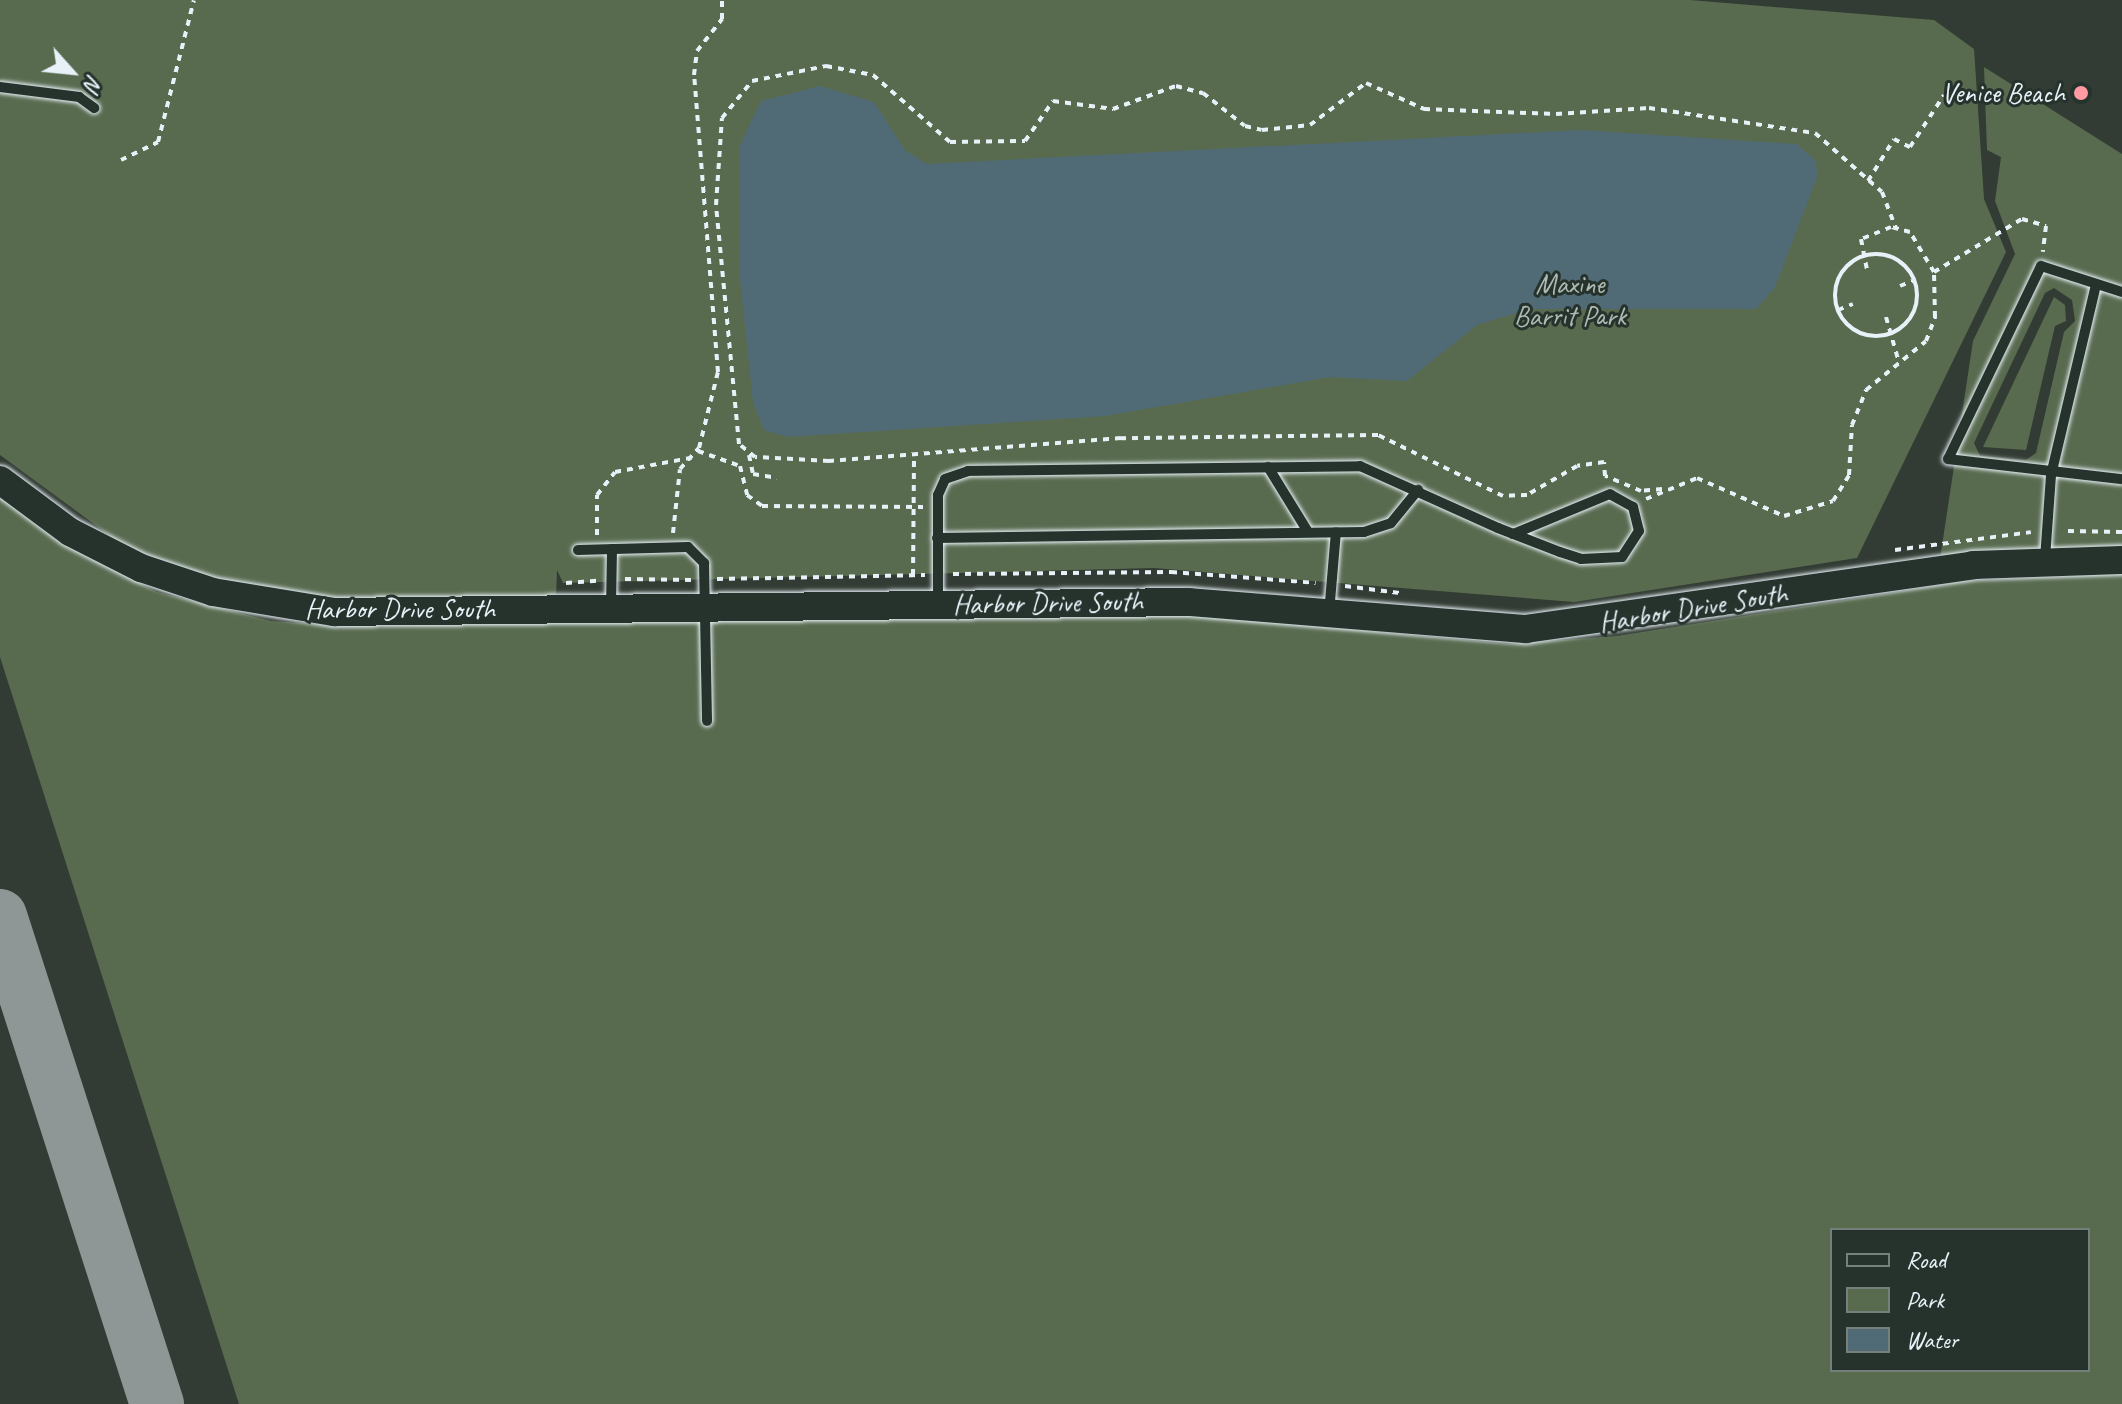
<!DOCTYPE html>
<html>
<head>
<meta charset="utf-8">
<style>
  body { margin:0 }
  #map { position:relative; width:2122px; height:1404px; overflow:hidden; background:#333c34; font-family:Caveat,sans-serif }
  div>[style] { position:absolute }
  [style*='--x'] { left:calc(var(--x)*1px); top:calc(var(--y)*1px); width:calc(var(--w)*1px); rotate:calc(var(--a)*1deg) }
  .green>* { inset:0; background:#586b4f }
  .water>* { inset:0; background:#516b76 }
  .taxiway>* { height:54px; margin:-27px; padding:0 27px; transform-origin:27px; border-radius:27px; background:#8e9696 }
  .path>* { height:4px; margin-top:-2px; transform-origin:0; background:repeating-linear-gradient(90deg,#e8f1f8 0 6px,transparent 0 12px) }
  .path>.ring { margin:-2px; padding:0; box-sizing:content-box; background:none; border:4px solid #e8f1f8; border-radius:50% }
  .roads { filter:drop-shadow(0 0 2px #e8f1f8) drop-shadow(0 0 2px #e8f1f8) }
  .lane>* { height:10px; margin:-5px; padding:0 5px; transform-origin:5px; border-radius:5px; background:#26332d }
  .secondary>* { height:28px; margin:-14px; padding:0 14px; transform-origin:14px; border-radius:14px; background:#26332d }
  .dots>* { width:22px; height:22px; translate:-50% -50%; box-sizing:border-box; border:4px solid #26332d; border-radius:50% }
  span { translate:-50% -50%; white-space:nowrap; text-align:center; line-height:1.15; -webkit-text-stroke:6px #26332d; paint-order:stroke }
  .poi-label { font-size:28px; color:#e8f1f8 }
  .right { translate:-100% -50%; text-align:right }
  .park-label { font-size:28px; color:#aebbb4 }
  .street-label { font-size:28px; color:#e8f1f8 }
  .legend { position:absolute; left:1830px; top:1228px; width:260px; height:144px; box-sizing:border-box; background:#26332d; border:2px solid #747f7e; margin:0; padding:10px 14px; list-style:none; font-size:24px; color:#e8f1f8 }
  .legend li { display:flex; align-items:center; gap:16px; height:40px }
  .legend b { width:40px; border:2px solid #747f7e }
  .north { position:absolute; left:32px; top:32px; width:80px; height:80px; -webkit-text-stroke:6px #26332d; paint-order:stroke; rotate:117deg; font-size:22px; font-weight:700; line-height:32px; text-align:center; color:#e8f1f8 }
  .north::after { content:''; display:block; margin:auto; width:28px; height:36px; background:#e8f1f8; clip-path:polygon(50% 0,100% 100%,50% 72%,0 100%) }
</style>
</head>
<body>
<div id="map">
  <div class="green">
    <div style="clip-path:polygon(0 0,1690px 0,1934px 20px,1974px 49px,1984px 199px,2006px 252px,1857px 558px,1574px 602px,1154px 568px,563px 583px,557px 570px,556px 598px,334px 601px,215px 582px,135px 554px,0 455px)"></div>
    <div style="clip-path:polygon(evenodd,1984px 67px,2122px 154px,2122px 549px,1940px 559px,1973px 341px,2015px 254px,1995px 201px,2001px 157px,1987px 150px,1984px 67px,2054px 288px,2072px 300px,2075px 321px,2064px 332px,2036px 453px,2026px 460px,1980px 456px,1974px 443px,2045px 293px,2054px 288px)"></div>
    <div style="clip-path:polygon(2054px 297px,2065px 305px,2066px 321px,2055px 326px,2026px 450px,1983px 447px)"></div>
    <div style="clip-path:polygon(evenodd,0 497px,59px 542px,157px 592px,271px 621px,345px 626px,1180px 614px,1508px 644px,1617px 636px,1966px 581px,2122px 574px,2122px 1404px,239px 1404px,0 657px,0 497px,1832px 1230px,2088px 1230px,2088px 1370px,1832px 1370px,1832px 1230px)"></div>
  </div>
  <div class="water">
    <div style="clip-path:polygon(820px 86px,874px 102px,905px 150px,927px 164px,1580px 130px,1797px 144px,1815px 160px,1818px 175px,1775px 287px,1756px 309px,1529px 309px,1477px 325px,1407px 381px,1330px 377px,1105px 416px,788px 437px,764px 430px,753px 402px,740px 280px,739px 147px,761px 101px)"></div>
  </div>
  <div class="taxiway">
    <div style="--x:0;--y:916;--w:513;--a:72.17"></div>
  </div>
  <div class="path">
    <div style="--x:121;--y:160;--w:41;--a:-25.9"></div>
    <div style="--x:158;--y:142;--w:146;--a:-75.8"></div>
    <div style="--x:1868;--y:181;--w:49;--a:-58.2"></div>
    <div style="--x:1894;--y:139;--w:18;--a:27"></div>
    <div style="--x:1910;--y:147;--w:62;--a:-56.8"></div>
    <div class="ring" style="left:1835px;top:254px;width:78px;height:78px"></div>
    <div style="--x:1934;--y:272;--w:103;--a:-31.1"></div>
    <div style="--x:2022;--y:219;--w:25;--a:16"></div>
    <div style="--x:2046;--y:226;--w:26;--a:97"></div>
    <div style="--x:1900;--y:286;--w:16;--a:-22"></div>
    <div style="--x:1838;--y:310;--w:16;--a:-22"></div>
    <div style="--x:1886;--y:317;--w:44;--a:74.1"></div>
    <div style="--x:698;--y:451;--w:45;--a:19.7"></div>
    <div style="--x:740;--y:466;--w:30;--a:76"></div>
    <div style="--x:747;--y:495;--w:19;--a:36"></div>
    <div style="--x:762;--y:506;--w:161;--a:0.4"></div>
    <div style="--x:749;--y:455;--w:19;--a:78"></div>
    <div style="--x:753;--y:474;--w:24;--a:9"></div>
    <div style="--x:1662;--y:489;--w:21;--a:175"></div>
    <div style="--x:1641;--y:491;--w:39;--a:-157"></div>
    <div style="--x:1605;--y:476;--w:14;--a:-94"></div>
    <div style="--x:1604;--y:462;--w:27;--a:172"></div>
    <div style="--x:1577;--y:466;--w:58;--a:149.9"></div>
    <div style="--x:1527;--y:495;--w:24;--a:178"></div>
    <div style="--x:1503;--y:496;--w:139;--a:-154"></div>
    <div style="--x:1378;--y:435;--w:257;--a:179.3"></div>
    <div style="--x:1121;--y:438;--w:293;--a:175.5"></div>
    <div style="--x:829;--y:461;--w:74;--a:-176.9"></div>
    <div style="--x:755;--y:457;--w:21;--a:-141"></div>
    <div style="--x:739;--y:444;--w:240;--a:-95.5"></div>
    <div style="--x:716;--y:205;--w:87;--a:-86.1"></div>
    <div style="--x:722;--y:118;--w:48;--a:-51"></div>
    <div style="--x:752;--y:81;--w:76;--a:-11.5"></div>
    <div style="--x:826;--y:66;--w:48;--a:10.8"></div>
    <div style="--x:873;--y:75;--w:102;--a:41"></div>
    <div style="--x:950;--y:142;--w:75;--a:-0.8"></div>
    <div style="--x:1025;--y:141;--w:49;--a:-55"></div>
    <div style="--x:1053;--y:101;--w:61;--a:7.6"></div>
    <div style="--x:1113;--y:109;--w:67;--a:-20.1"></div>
    <div style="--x:1176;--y:86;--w:28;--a:15"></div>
    <div style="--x:1203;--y:93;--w:53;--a:38.2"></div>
    <div style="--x:1245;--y:126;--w:17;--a:13"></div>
    <div style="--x:1262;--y:130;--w:48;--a:-5.9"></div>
    <div style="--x:1310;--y:125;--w:70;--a:-36.9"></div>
    <div style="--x:1366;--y:83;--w:64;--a:24.1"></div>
    <div style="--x:1424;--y:109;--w:132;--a:2.2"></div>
    <div style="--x:1556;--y:114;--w:93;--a:-3.7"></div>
    <div style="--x:1649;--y:108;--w:168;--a:8.6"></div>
    <div style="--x:1815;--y:133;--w:89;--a:41.4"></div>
    <div style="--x:1882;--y:192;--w:39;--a:69"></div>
    <div style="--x:1646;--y:499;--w:55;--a:-22.4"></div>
    <div style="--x:1697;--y:478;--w:95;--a:23.6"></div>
    <div style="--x:1784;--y:516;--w:51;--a:-17"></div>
    <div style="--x:1833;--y:501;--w:31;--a:-58"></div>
    <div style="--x:1849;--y:475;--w:50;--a:-86.6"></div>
    <div style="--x:1852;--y:425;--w:38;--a:-68"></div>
    <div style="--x:1866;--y:390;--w:77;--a:-39.2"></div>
    <div style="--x:1926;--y:341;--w:26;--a:-69"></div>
    <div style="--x:1935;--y:317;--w:45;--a:-91.3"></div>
    <div style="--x:1934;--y:272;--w:47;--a:-121"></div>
    <div style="--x:1910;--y:232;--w:20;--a:-165"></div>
    <div style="--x:1891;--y:227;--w:32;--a:158"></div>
    <div style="--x:1861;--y:239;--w:31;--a:79"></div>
    <div style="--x:2068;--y:531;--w:54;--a:1.1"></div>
    <div style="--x:673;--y:533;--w:64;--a:-83.8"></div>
    <div style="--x:680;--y:469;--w:28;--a:-48"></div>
    <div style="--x:699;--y:448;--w:78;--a:-76"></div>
    <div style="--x:718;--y:372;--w:298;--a:-94.6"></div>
    <div style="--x:694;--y:75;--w:24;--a:-83"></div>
    <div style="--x:697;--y:51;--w:41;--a:-52"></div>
    <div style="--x:722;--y:19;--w:19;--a:-90"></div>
    <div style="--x:597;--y:535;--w:40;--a:-90"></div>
    <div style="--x:597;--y:495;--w:29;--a:-52"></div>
    <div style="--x:615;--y:472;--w:81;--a:-10.6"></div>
    <div style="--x:1895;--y:550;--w:137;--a:-7.5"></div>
    <div style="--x:953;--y:574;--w:218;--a:-0.5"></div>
    <div style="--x:1171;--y:572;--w:145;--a:4.3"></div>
    <div style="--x:913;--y:575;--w:121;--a:-89.5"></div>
    <div style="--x:625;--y:579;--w:68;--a:0.8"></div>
    <div style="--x:717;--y:579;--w:208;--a:-1.1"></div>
    <div style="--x:566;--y:583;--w:31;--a:-4"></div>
    <div style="--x:1345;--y:586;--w:55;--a:7.3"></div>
  </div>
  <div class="roads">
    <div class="lane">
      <div style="--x:0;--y:87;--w:80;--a:7.2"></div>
      <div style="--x:79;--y:97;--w:19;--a:36"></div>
      <div style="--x:2122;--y:292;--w:85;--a:-162.2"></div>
      <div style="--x:2041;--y:266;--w:214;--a:115.7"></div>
      <div style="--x:1948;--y:459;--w:175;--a:6.6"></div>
      <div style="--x:1268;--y:467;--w:76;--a:58.4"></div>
      <div style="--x:937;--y:538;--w:427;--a:-0.8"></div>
      <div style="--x:1364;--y:532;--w:28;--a:-18"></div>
      <div style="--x:1391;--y:523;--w:43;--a:-50.7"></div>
      <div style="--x:578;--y:550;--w:110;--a:-1.6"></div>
      <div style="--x:688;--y:547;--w:23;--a:45"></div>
      <div style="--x:704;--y:563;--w:158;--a:88.9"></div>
      <div style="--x:2045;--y:559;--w:84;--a:-85.9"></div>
      <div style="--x:2051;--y:475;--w:195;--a:-76.7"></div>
      <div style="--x:938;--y:602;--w:107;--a:-90"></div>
      <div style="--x:938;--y:495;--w:17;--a:-66"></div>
      <div style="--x:945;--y:479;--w:24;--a:-19"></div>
      <div style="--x:968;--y:471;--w:392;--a:-0.7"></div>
      <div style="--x:1360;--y:466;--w:151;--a:24.2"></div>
      <div style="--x:1498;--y:528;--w:66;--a:21.2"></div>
      <div style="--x:1560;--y:552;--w:22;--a:18"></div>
      <div style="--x:1581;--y:559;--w:41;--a:-2.8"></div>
      <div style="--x:1622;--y:557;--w:31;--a:-57"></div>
      <div style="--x:1639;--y:531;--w:25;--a:-104"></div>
      <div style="--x:1633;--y:507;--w:26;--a:-151"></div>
      <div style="--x:1610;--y:494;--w:105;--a:157.6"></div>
      <div style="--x:611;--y:607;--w:58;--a:-89"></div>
      <div style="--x:1329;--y:613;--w:81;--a:-85.1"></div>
    </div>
    <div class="secondary">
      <div style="--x:0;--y:480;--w:87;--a:36.6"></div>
      <div style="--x:70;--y:532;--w:80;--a:26.9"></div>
      <div style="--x:141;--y:568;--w:76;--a:18.4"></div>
      <div style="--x:213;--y:592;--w:123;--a:9.4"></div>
      <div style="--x:334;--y:612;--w:855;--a:-0.67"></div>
      <div style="--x:1189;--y:602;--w:338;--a:4.6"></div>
      <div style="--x:1526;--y:629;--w:452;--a:-8.1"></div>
      <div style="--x:1973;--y:565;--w:149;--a:-1.9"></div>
    </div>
  </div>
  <div class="dots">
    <div style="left:2081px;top:93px;background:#ff9aa2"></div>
  </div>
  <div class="poi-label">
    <span class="right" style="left:2065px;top:93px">Venice Beach</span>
  </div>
  <div class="park-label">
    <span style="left:1570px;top:300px">Maxine<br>Barrit Park</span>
  </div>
  <div class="street-label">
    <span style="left:1048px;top:603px;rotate:-1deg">Harbor Drive South</span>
    <span style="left:1693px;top:608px;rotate:-9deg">Harbor Drive South</span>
    <span style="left:400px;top:609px">Harbor Drive South</span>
  </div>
  <ul class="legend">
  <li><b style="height:10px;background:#26332d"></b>Road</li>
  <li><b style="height:22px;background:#586b4f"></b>Park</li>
  <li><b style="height:22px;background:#516b76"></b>Water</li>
  </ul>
  <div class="north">N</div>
</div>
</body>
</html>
